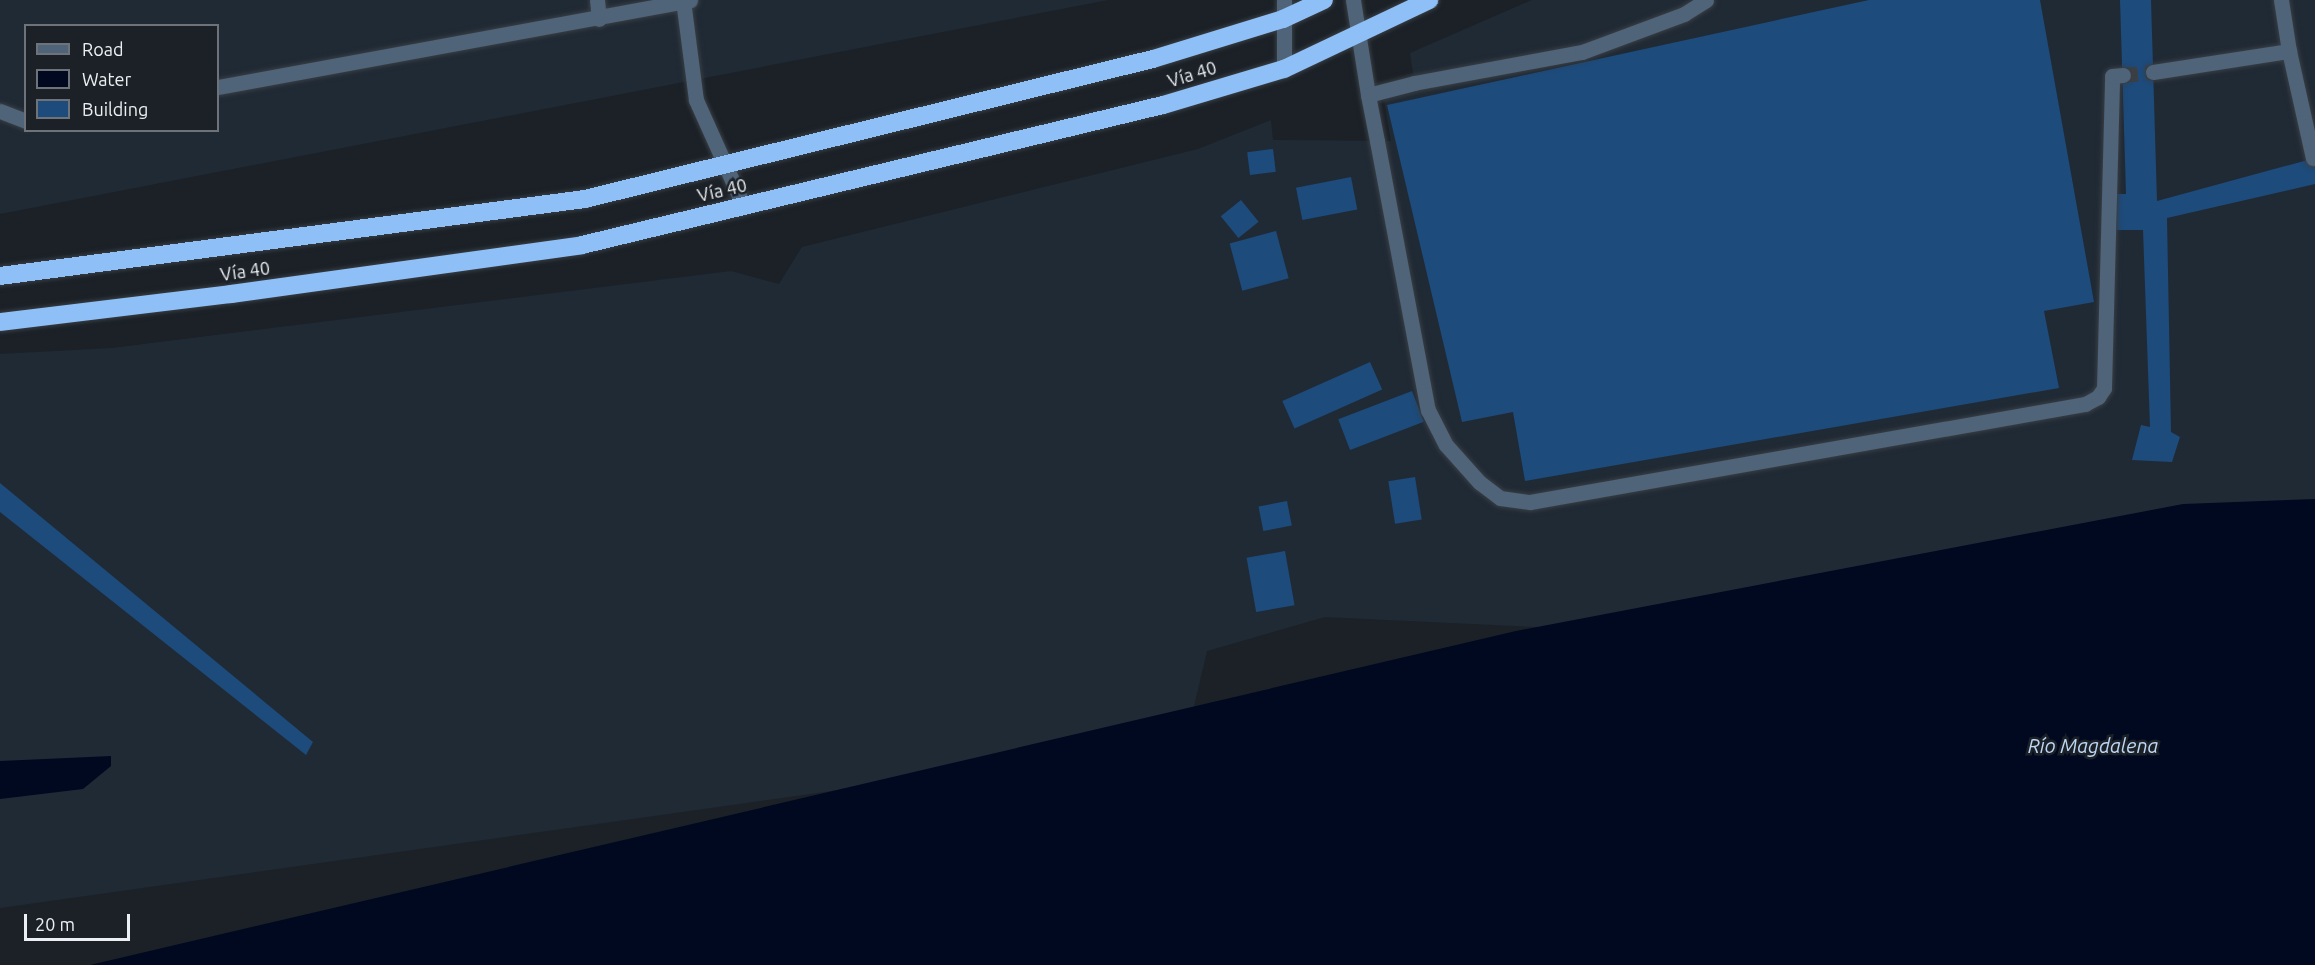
<!DOCTYPE html>
<html>
<head>
<meta charset="utf-8">
<style>
  body { margin:0 }
  #map { position:relative; width:2315px; height:965px; overflow:hidden; background:#1b2127; font-family:Ubuntu,sans-serif }
  div>[style] { position:absolute }
  [style*='--x'] { left:calc(var(--x)*1px); top:calc(var(--y)*1px); width:calc(var(--w)*1px); rotate:calc(var(--a)*1deg) }
  .built>* { inset:0; background:#202a35 }
  .water>* { inset:0; background:#000920 }
  .building>* { inset:0; background:#1d4b7b; transform-origin:0 0 }
  .street-tunnel>* { height:15px; margin-top:-7.5px; transform-origin:0; background:repeating-linear-gradient(90deg,#3a4046 0 15px,transparent 0 23px) }
  .roads { filter:drop-shadow(0 0 2px #383e44) drop-shadow(0 0 2px #383e44) }
  .lane>* { height:15px; margin:-7.5px; padding:0 7.5px; transform-origin:7.5px; border-radius:7.5px; background:#4f6379 }
  .street>* { height:15px; margin:-7.5px; padding:0 7.5px; transform-origin:7.5px; border-radius:7.5px; background:#4f6379 }
  .highway>* { height:18px; margin:-9px; padding:0 9px; transform-origin:9px; border-radius:9px; background:#8ec0f7 }
  span { translate:-50% -50%; white-space:nowrap; text-align:center; line-height:1.15; -webkit-text-stroke:5px #1b2127; paint-order:stroke }
  .street-label { font-size:18px; color:#ebeff3 }
  .water-label { font-size:20px; color:#bdd7f5; font-style:italic }
  .legend { position:absolute; left:24px; top:24px; width:195px; height:108px; box-sizing:border-box; background:#1b2127; border:2px solid #6e7379; margin:0; padding:8px 10px; list-style:none; font-size:18px; color:#ebeff3 }
  .legend li { display:flex; align-items:center; gap:12px; height:30px }
  .legend b { width:30px; border:2px solid #6e7379 }
  .scale { position:absolute; left:24px; top:914px; width:106px; height:27px; box-sizing:border-box; border:3px solid #ebeff3; border-top:0; padding-left:8px; font-size:18px; line-height:21px; white-space:nowrap; color:#ebeff3; -webkit-text-stroke:4px #1b2127; paint-order:stroke }
</style>
</head>
<body>
<div id="map">
  <div class="built">
    <div style="clip-path:polygon(evenodd,0 0,1108px 0,0 214px,0 0,26px 26px,218px 26px,218px 130px,26px 130px,26px 26px)"></div>
    <div style="clip-path:polygon(1532px 0,2315px 0,2315px 543px,1600px 630px,1325px 617px,1207px 651px,1190px 723px,867px 786px,0 908px,0 354px,112px 348px,731px 271px,779px 284px,802px 247px,1198px 149px,1271px 120px,1273px 140px,1391px 141px,1384px 100px,1416px 92px,1410px 53px)"></div>
  </div>
  <div class="water">
    <div style="clip-path:polygon(2315px 499px,2315px 965px,90px 965px,1516px 631px,2183px 504px)"></div>
    <div style="clip-path:polygon(111px 756px,111px 766px,83px 789px,0 799px,0 761px)"></div>
  </div>
  <div class="building">
    <div style="clip-path:polygon(1869px 0,2040px 0,2094px 302px,2044px 311px,2059px 388px,1525px 481px,1513px 412px,1462px 422px,1387px 105px)"></div>
    <div style="clip-path:polygon(2120px 0,2151px 0,2157px 201px,2315px 158px,2315px 184px,2167px 218px,2171px 432px,2180px 437px,2172px 462px,2132px 460px,2141px 425px,2150px 427px,2143px 230px,2117px 230px,2117px 194px,2126px 194px)"></div>
    <div style="left:1273px;top:149px;width:23px;height:26px;rotate:83deg"></div>
    <div style="left:1351px;top:177px;width:33px;height:56px;rotate:79deg"></div>
    <div style="left:1241px;top:200px;width:28px;height:26px;rotate:51deg"></div>
    <div style="left:1276px;top:231px;width:49px;height:48px;rotate:75deg"></div>
    <div style="left:1370px;top:362px;width:30px;height:96px;rotate:66deg"></div>
    <div style="left:1412px;top:391px;width:33px;height:79px;rotate:69deg"></div>
    <div style="left:1415px;top:477px;width:43px;height:27px;rotate:81deg"></div>
    <div style="clip-path:polygon(0 483px,313px 742px,306px 755px,0 512px)"></div>
    <div style="left:1287px;top:501px;width:25px;height:29px;rotate:79deg"></div>
    <div style="left:1285px;top:551px;width:55px;height:39px;rotate:80deg"></div>
  </div>
  <div class="street-tunnel">
    <div style="--x:2123;--y:75;--w:30;--a:-6"></div>
  </div>
  <div class="roads">
    <div class="lane">
      <div style="--x:1353;--y:0;--w:96;--a:81"></div>
      <div style="--x:1368;--y:95;--w:48;--a:-14.6"></div>
      <div style="--x:1368;--y:95;--w:47;--a:78.9"></div>
    </div>
    <div class="street">
      <div style="--x:597;--y:0;--w:19;--a:84"></div>
      <div style="--x:683;--y:0;--w:101;--a:82.6"></div>
      <div style="--x:696;--y:100;--w:117;--a:65.8"></div>
      <div style="--x:1284;--y:0;--w:69;--a:90"></div>
      <div style="--x:2281;--y:0;--w:52;--a:81.1"></div>
      <div style="--x:2153;--y:72;--w:138;--a:-8.8"></div>
      <div style="--x:2289;--y:51;--w:110;--a:77.4"></div>
      <div style="--x:1414;--y:83;--w:171;--a:-10.5"></div>
      <div style="--x:1582;--y:52;--w:109;--a:-20.4"></div>
      <div style="--x:1684;--y:14;--w:26;--a:-32"></div>
      <div style="--x:218;--y:87;--w:480;--a:-10.4"></div>
      <div style="--x:0;--y:111;--w:28;--a:21"></div>
      <div style="--x:1377;--y:141;--w:274;--a:79.3"></div>
      <div style="--x:1428;--y:410;--w:39;--a:63"></div>
      <div style="--x:1446;--y:445;--w:50;--a:48.3"></div>
      <div style="--x:1479;--y:482;--w:26;--a:37"></div>
      <div style="--x:1500;--y:498;--w:30;--a:8"></div>
      <div style="--x:1530;--y:502;--w:564;--a:-10.01"></div>
      <div style="--x:2085;--y:404;--w:15;--a:-28"></div>
      <div style="--x:2098;--y:397;--w:11;--a:-56"></div>
      <div style="--x:2104;--y:388;--w:312;--a:-88.5"></div>
      <div style="--x:2112;--y:76;--w:11;--a:-5"></div>
    </div>
    <div class="highway">
      <div style="--x:0;--y:276;--w:590;--a:-7.5"></div>
      <div style="--x:585;--y:199;--w:585;--a:-13.85"></div>
      <div style="--x:1153;--y:59;--w:136;--a:-17.1"></div>
      <div style="--x:1283;--y:19;--w:45;--a:-24.9"></div>
      <div style="--x:0;--y:322;--w:233;--a:-6.9"></div>
      <div style="--x:231;--y:294;--w:354;--a:-7.9"></div>
      <div style="--x:582;--y:245;--w:598;--a:-13.55"></div>
      <div style="--x:1163;--y:105;--w:126;--a:-16.6"></div>
      <div style="--x:1284;--y:69;--w:161;--a:-25.4"></div>
    </div>
  </div>
  <div class="street-label">
    <span style="left:1192px;top:74px;rotate:-17deg">Vía 40</span>
    <span style="left:722px;top:190px;rotate:-13deg">Vía 40</span>
    <span style="left:245px;top:271px;rotate:-8deg">Vía 40</span>
  </div>
  <div class="water-label">
    <span style="left:2093px;top:745px">Río Magdalena</span>
  </div>
  <ul class="legend">
  <li><b style="height:8px;background:#4f6379"></b>Road</li>
  <li><b style="height:16px;background:#000920"></b>Water</li>
  <li><b style="height:16px;background:#1d4b7b"></b>Building</li>
  </ul>
  <div class="scale">20 m</div>
</div>
</body>
</html>
